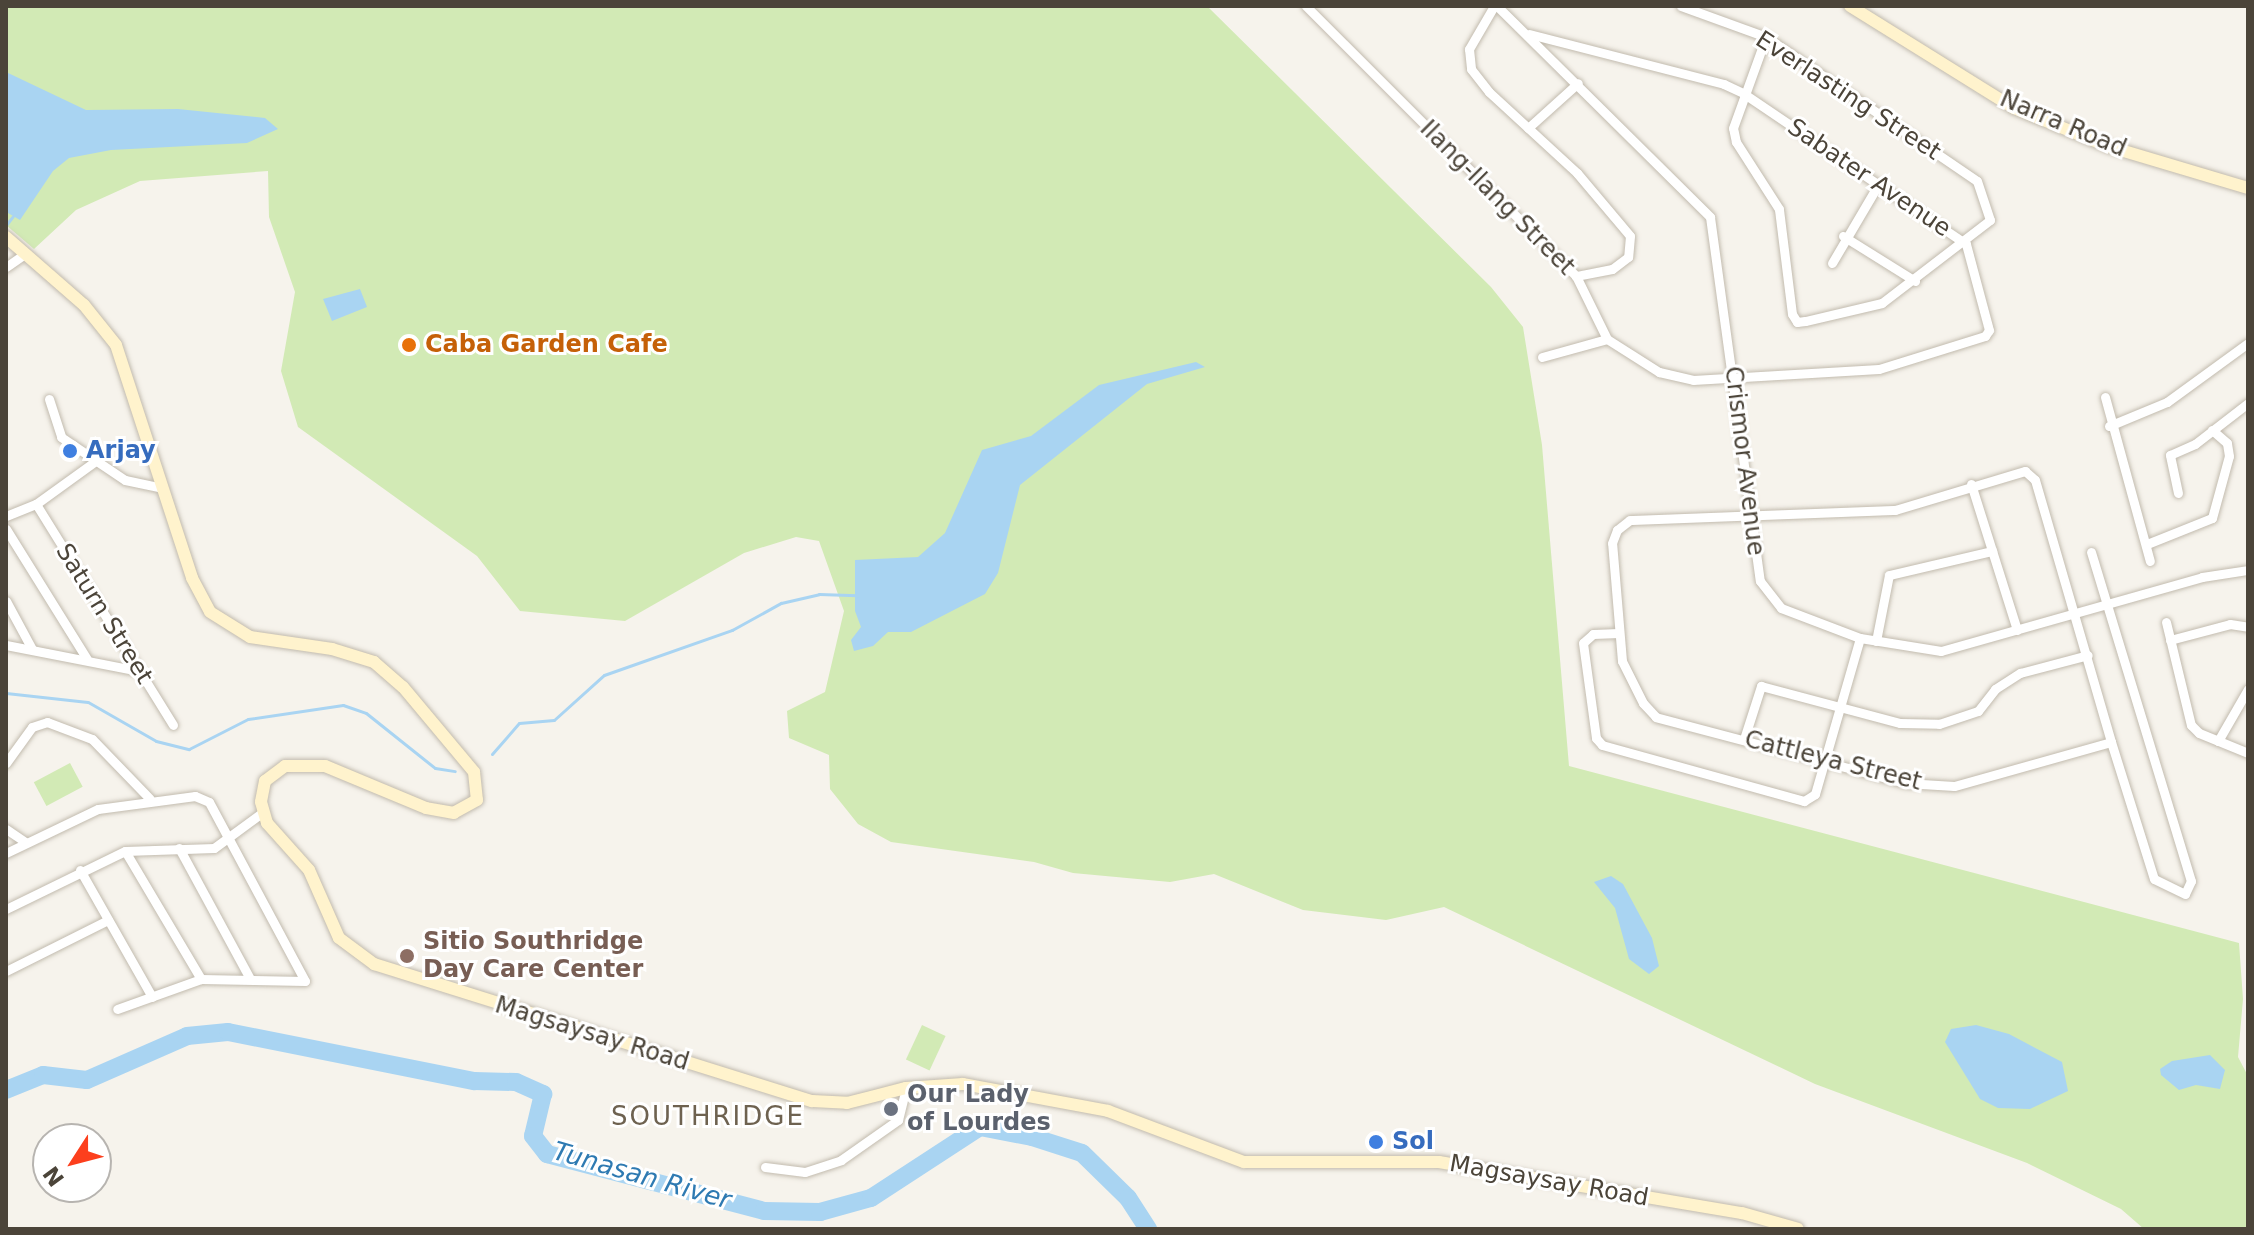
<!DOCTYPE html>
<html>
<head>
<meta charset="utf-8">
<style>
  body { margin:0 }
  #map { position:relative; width:2254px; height:1235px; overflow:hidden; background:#f6f3ec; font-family:"DejaVu Sans",sans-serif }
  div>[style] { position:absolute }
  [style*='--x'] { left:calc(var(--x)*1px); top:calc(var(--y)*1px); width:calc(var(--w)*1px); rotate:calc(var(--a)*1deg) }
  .green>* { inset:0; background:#d2eab5; transform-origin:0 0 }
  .water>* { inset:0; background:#a9d4f2 }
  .stream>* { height:3px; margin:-1.5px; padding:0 1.5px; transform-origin:1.5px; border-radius:1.5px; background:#a9d4f2 }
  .river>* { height:18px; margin:-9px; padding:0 9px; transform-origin:9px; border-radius:9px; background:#a9d4f2 }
  .roads { filter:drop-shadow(0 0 2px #c2bbae) drop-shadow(0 0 2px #c2bbae) }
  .street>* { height:9px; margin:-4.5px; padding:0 4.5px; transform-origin:4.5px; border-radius:4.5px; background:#fff }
  .secondary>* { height:12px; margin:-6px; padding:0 6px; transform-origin:6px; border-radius:6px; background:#fff3cd }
  .dots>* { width:22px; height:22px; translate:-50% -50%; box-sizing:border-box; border:4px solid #fff; border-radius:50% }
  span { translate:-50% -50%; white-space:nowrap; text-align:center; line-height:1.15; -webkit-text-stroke:6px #fff; paint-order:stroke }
  .street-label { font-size:24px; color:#4b4439 }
  .food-label { font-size:24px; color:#c56008; font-weight:700 }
  .left { translate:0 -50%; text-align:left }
  .shop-label { font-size:24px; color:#366cbe; font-weight:700 }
  .education-label { font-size:24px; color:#785e54; font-weight:700 }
  .worship-label { font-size:24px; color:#5b616d; font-weight:700 }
  .neighbourhood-label { font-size:26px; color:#6e6250; letter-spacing:2px }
  .water-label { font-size:26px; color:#2e7ab2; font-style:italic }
  .frame { position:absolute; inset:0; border:8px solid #4b4439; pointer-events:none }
  .north { position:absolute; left:32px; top:1123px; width:80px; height:80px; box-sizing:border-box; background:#fff; border:2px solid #b7b4b0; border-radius:50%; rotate:234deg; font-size:22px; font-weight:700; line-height:32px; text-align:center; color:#4b4439 }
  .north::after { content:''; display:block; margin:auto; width:28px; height:36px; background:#fc3f1d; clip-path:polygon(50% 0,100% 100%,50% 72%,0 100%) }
</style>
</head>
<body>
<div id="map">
  <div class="green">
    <div style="clip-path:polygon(6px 6px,1207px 6px,1491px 287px,1523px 327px,1542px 445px,1569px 766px,2239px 943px,2243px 999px,2238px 1057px,2248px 1076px,2248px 1229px,2144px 1229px,2121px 1209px,2027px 1163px,1815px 1084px,1444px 907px,1386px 920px,1303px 910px,1214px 874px,1170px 882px,1073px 873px,1034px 862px,891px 842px,858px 824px,830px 789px,829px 755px,789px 738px,787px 711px,825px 692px,844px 611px,819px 541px,796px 537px,744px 553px,625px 621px,520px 611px,477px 556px,298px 427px,281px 371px,295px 292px,269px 217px,268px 171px,140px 181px,76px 210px,34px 249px,6px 225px)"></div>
    <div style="left:70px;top:763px;width:27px;height:41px;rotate:62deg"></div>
    <div style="left:922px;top:1025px;width:26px;height:38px;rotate:25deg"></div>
  </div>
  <div class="water">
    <div style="clip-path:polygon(6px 72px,86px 110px,178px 109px,265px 118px,278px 129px,247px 143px,111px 150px,69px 158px,53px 171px,20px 220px,8px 213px)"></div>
    <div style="clip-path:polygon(360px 289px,367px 307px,332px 321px,323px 299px)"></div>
    <div style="clip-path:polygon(1196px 362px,1205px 367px,1147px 384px,1020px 485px,998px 573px,985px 594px,911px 632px,888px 632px,873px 646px,854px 651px,851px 640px,861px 627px,855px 611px,855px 560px,918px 557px,945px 533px,982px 450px,1031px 436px,1099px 385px)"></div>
    <div style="clip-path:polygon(1611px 876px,1623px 884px,1652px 938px,1659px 966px,1649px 974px,1629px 959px,1615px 908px,1594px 882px)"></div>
    <div style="clip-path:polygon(1976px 1025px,2009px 1034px,2062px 1062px,2068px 1091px,2030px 1109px,1998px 1108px,1980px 1099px,1945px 1042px,1951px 1029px)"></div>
    <div style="clip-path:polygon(2210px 1055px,2225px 1070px,2220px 1089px,2196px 1085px,2179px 1090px,2161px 1075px,2160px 1069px,2172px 1061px)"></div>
  </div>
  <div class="stream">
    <div style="--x:6;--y:225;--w:11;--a:-52"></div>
    <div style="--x:6;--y:693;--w:82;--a:6.3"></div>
    <div style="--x:88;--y:702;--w:78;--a:29.8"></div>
    <div style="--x:156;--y:741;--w:34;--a:14"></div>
    <div style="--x:189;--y:749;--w:66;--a:-27"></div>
    <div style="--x:248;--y:719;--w:96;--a:-8.4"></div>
    <div style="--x:343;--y:705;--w:24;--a:19"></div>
    <div style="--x:366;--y:713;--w:88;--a:38.6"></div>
    <div style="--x:435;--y:768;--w:20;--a:9"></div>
    <div style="--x:492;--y:754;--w:41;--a:-48.9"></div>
    <div style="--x:519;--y:723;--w:35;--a:-5"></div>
    <div style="--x:554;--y:720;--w:67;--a:-42"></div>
    <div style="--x:604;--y:675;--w:136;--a:-19.4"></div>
    <div style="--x:732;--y:630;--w:56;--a:-28.9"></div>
    <div style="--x:781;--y:603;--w:39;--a:-13"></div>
    <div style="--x:819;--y:594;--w:38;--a:2"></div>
  </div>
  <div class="river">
    <div style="--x:6;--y:1090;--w:40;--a:-22"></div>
    <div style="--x:43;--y:1075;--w:44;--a:6.5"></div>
    <div style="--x:87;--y:1080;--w:109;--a:-23.7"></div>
    <div style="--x:187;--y:1036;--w:41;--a:-5.6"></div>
    <div style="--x:228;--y:1032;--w:251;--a:11.3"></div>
    <div style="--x:474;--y:1081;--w:42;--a:1.4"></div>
    <div style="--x:516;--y:1082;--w:30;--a:24"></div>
    <div style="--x:543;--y:1094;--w:43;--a:103.4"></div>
    <div style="--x:533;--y:1136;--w:23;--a:52"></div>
    <div style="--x:547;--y:1154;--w:224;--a:14.7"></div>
    <div style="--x:764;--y:1211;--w:56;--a:1"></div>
    <div style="--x:820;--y:1212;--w:53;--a:-15.4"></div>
    <div style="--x:871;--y:1198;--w:130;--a:-33.1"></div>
    <div style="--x:980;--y:1127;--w:53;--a:10.9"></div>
    <div style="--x:1032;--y:1137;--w:52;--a:17.7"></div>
    <div style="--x:1082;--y:1153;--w:64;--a:44.4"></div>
    <div style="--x:1128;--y:1198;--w:37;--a:57"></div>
  </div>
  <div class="roads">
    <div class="street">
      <div style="--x:1306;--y:6;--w:382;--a:45"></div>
      <div style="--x:1576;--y:276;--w:70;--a:63.8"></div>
      <div style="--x:1607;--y:339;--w:62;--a:32.4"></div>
      <div style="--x:1659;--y:372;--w:35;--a:13"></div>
      <div style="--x:1693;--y:380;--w:186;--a:-3.4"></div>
      <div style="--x:1879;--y:369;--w:111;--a:-17.3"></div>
      <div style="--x:1985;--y:336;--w:7;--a:-56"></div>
      <div style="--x:1989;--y:330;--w:89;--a:-105"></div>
      <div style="--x:1966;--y:244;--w:269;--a:-145.9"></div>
      <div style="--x:1743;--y:93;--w:21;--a:-155"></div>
      <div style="--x:1724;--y:84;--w:201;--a:-165.6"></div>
      <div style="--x:1494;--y:6;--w:50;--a:120.2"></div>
      <div style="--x:1469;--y:49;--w:20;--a:84"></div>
      <div style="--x:1471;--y:69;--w:29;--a:52"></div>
      <div style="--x:1489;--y:92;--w:120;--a:42.6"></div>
      <div style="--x:1577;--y:173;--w:82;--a:49.9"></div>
      <div style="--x:1630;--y:236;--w:21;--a:95"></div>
      <div style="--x:1628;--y:257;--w:20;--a:143"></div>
      <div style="--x:1612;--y:269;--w:37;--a:169"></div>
      <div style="--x:1497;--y:6;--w:300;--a:44.7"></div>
      <div style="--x:1710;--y:217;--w:367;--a:82.2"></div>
      <div style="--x:1760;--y:581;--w:34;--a:52"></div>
      <div style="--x:1781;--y:608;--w:85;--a:20.8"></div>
      <div style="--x:1860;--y:638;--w:82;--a:9.1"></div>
      <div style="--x:1941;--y:651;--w:271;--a:-15.8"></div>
      <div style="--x:2202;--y:577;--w:47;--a:-8.7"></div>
      <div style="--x:1681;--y:6;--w:90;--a:20"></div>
      <div style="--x:1766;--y:37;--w:255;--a:34.3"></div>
      <div style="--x:1977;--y:181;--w:41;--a:71.6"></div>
      <div style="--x:1990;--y:220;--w:136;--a:142.5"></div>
      <div style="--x:1882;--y:303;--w:79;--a:166.8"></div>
      <div style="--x:1805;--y:321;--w:8;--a:173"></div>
      <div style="--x:1797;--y:322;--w:9;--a:-122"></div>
      <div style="--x:1792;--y:314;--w:106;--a:-97.1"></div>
      <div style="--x:1779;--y:209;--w:80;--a:-122.7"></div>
      <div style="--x:1736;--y:142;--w:14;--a:-102"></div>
      <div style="--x:1733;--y:128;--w:97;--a:-70.1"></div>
      <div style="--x:1528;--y:128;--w:67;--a:-42"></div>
      <div style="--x:1843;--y:236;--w:85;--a:32"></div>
      <div style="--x:1832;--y:263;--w:91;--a:-59.5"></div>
      <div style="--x:6;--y:267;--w:24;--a:-35"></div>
      <div style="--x:1542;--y:357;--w:67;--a:-15.5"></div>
      <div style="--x:2105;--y:397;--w:170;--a:74.7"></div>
      <div style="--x:49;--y:399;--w:40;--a:72"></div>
      <div style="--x:61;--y:437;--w:77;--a:33.9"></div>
      <div style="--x:125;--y:480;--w:38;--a:12"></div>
      <div style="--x:2109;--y:426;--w:63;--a:-22.5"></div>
      <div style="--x:2167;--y:402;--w:100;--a:-36.1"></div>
      <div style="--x:2025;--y:471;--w:13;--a:42"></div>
      <div style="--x:2035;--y:480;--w:273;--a:73.8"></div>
      <div style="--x:2111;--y:742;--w:163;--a:164.3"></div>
      <div style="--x:1954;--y:786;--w:49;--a:-176.5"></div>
      <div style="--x:1905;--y:783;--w:258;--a:-165.2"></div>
      <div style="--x:1656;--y:717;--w:19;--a:-133"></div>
      <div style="--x:1643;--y:703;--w:47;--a:-116.6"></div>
      <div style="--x:1622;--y:661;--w:118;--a:-94.8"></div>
      <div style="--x:1612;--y:543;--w:14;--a:-69"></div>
      <div style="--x:1617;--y:530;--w:16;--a:-38"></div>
      <div style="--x:1630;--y:520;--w:265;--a:-2.2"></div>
      <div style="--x:1895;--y:510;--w:136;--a:-16.7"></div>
      <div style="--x:1971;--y:484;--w:153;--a:72.5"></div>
      <div style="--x:2178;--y:493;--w:39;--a:-102"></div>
      <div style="--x:2170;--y:455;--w:27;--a:-24"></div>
      <div style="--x:2195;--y:444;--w:67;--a:-37.7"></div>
      <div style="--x:36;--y:504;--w:260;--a:58.2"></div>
      <div style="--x:6;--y:516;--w:32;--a:-22"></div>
      <div style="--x:36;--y:504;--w:72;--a:-35.9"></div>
      <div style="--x:6;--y:529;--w:153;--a:58.1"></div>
      <div style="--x:2147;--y:544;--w:70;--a:-21.8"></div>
      <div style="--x:2212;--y:518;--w:64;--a:-74.7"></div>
      <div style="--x:2229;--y:456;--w:13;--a:-99"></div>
      <div style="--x:2227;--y:443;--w:20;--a:-139"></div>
      <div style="--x:2091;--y:552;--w:344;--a:73.1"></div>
      <div style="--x:2191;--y:881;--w:14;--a:115"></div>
      <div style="--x:2185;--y:894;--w:34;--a:-154"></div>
      <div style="--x:2154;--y:879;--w:144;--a:-107.4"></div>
      <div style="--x:6;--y:601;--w:55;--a:61.6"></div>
      <div style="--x:2166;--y:622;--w:106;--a:76.4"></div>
      <div style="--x:2191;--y:725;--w:11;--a:45"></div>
      <div style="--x:2199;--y:733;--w:53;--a:22.2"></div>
      <div style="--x:1619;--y:633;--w:26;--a:178"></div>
      <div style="--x:1593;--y:634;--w:13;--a:138"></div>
      <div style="--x:1583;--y:643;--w:96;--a:82.2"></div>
      <div style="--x:1596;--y:738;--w:9;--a:49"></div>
      <div style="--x:1602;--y:745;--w:210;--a:15.5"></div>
      <div style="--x:1804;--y:801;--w:13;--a:-32"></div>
      <div style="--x:1815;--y:794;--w:162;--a:-73.9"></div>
      <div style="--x:2170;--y:640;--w:62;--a:-14.9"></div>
      <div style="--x:2230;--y:624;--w:18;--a:9"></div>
      <div style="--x:1876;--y:641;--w:67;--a:-78.9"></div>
      <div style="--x:1889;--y:575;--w:106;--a:-13.1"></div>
      <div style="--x:6;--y:645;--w:136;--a:11.1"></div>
      <div style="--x:1744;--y:739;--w:56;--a:-72.2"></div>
      <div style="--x:1761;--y:686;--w:144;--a:14.9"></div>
      <div style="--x:1900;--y:723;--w:39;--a:1"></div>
      <div style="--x:1939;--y:724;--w:41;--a:-18.4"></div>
      <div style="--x:1978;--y:711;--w:28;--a:-52"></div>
      <div style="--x:1995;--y:689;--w:30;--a:-33"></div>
      <div style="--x:2020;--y:673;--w:70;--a:-14.8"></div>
      <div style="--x:2218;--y:741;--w:60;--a:-60"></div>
      <div style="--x:6;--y:763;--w:44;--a:-54.2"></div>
      <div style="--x:32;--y:727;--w:16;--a:-18"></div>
      <div style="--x:47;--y:722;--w:48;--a:20.7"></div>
      <div style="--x:92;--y:739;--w:83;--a:46"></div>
      <div style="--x:6;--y:829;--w:23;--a:34"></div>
      <div style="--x:179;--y:848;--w:147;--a:61.5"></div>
      <div style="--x:125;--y:851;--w:149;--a:59.3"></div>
      <div style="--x:6;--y:853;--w:102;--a:-25.6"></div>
      <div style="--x:98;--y:809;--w:98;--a:-7.6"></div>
      <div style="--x:195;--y:796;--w:15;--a:23"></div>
      <div style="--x:209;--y:802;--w:203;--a:61.8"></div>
      <div style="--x:305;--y:981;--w:104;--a:-178.9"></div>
      <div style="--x:201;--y:979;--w:89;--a:160.3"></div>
      <div style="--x:80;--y:870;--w:146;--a:60.4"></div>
      <div style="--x:6;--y:909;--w:132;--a:-26"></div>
      <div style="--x:125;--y:851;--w:89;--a:-1.9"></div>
      <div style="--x:214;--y:848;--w:61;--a:-36.3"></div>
      <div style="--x:6;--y:971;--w:114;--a:-26.6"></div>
      <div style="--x:765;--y:1167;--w:40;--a:7.1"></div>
      <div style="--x:805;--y:1172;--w:38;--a:-18"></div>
      <div style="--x:841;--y:1160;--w:70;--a:-35.1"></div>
      <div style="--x:898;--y:1120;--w:33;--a:-76"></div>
    </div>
    <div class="secondary">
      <div style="--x:1850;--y:6;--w:193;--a:31.9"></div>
      <div style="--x:2014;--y:108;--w:100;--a:22.2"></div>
      <div style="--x:2107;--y:146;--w:147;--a:16.6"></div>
      <div style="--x:6;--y:237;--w:103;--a:41.1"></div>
      <div style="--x:84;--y:305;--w:51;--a:51.3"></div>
      <div style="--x:116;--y:345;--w:245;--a:71.9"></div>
      <div style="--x:192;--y:578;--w:38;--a:62"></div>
      <div style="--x:210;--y:612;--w:47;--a:32"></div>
      <div style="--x:250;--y:637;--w:83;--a:8.3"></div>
      <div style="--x:332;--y:649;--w:44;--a:17.2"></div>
      <div style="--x:374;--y:662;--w:38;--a:41"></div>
      <div style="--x:403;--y:687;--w:111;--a:50.1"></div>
      <div style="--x:474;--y:772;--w:28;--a:84"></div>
      <div style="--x:477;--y:800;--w:26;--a:151"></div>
      <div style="--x:454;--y:813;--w:28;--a:-170"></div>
      <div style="--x:426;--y:808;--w:109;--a:-157.4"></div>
      <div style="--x:325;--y:766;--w:40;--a:180"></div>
      <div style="--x:285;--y:766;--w:25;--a:143"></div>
      <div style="--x:265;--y:781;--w:21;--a:101"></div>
      <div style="--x:261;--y:802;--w:22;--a:74"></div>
      <div style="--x:267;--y:823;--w:63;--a:48.2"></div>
      <div style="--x:309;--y:870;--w:74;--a:66.2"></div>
      <div style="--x:339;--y:938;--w:44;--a:36.6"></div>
      <div style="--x:374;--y:964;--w:459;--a:17.4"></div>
      <div style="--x:812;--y:1101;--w:35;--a:3"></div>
      <div style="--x:847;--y:1103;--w:61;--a:-14.3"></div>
      <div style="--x:906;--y:1088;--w:57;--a:-4"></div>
      <div style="--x:963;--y:1084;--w:147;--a:10.5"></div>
      <div style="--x:1108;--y:1111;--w:145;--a:20.6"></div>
      <div style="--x:1244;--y:1162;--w:195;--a:0"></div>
      <div style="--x:1439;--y:1162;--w:307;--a:9.6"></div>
      <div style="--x:1742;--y:1213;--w:58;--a:15.9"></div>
    </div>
  </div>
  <div class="dots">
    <div style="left:409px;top:345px;background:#e8710a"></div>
    <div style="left:70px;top:451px;background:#3f7fe0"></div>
    <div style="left:407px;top:956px;background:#8d6e63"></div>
    <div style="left:891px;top:1109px;background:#6b7280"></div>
    <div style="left:1376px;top:1142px;background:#3f7fe0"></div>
  </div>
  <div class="street-label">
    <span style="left:1848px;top:96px;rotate:33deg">Everlasting Street</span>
    <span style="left:2063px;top:124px;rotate:23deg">Narra Road</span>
    <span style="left:1869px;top:178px;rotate:34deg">Sabater Avenue</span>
    <span style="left:1497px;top:198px;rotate:45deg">Ilang-Ilang Street</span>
    <span style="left:1744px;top:461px;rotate:83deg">Crismor Avenue</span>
    <span style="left:104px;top:614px;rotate:58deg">Saturn Street</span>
    <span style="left:1833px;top:761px;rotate:14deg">Cattleya Street</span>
    <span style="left:592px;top:1034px;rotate:17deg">Magsaysay Road</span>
    <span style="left:1549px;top:1181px;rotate:10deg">Magsaysay Road</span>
  </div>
  <div class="food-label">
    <span class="left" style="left:425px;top:345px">Caba Garden Cafe</span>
  </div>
  <div class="shop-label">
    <span class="left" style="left:86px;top:451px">Arjay</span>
    <span class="left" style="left:1392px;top:1142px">Sol</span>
  </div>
  <div class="education-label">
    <span class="left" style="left:423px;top:956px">Sitio Southridge<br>Day Care Center</span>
  </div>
  <div class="worship-label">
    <span class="left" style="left:907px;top:1109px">Our Lady<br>of Lourdes</span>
  </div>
  <div class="neighbourhood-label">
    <span style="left:708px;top:1117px">SOUTHRIDGE</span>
  </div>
  <div class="water-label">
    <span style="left:642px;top:1176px;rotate:16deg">Tunasan River</span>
  </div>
  <div class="frame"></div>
  <div class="north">N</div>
</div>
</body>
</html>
